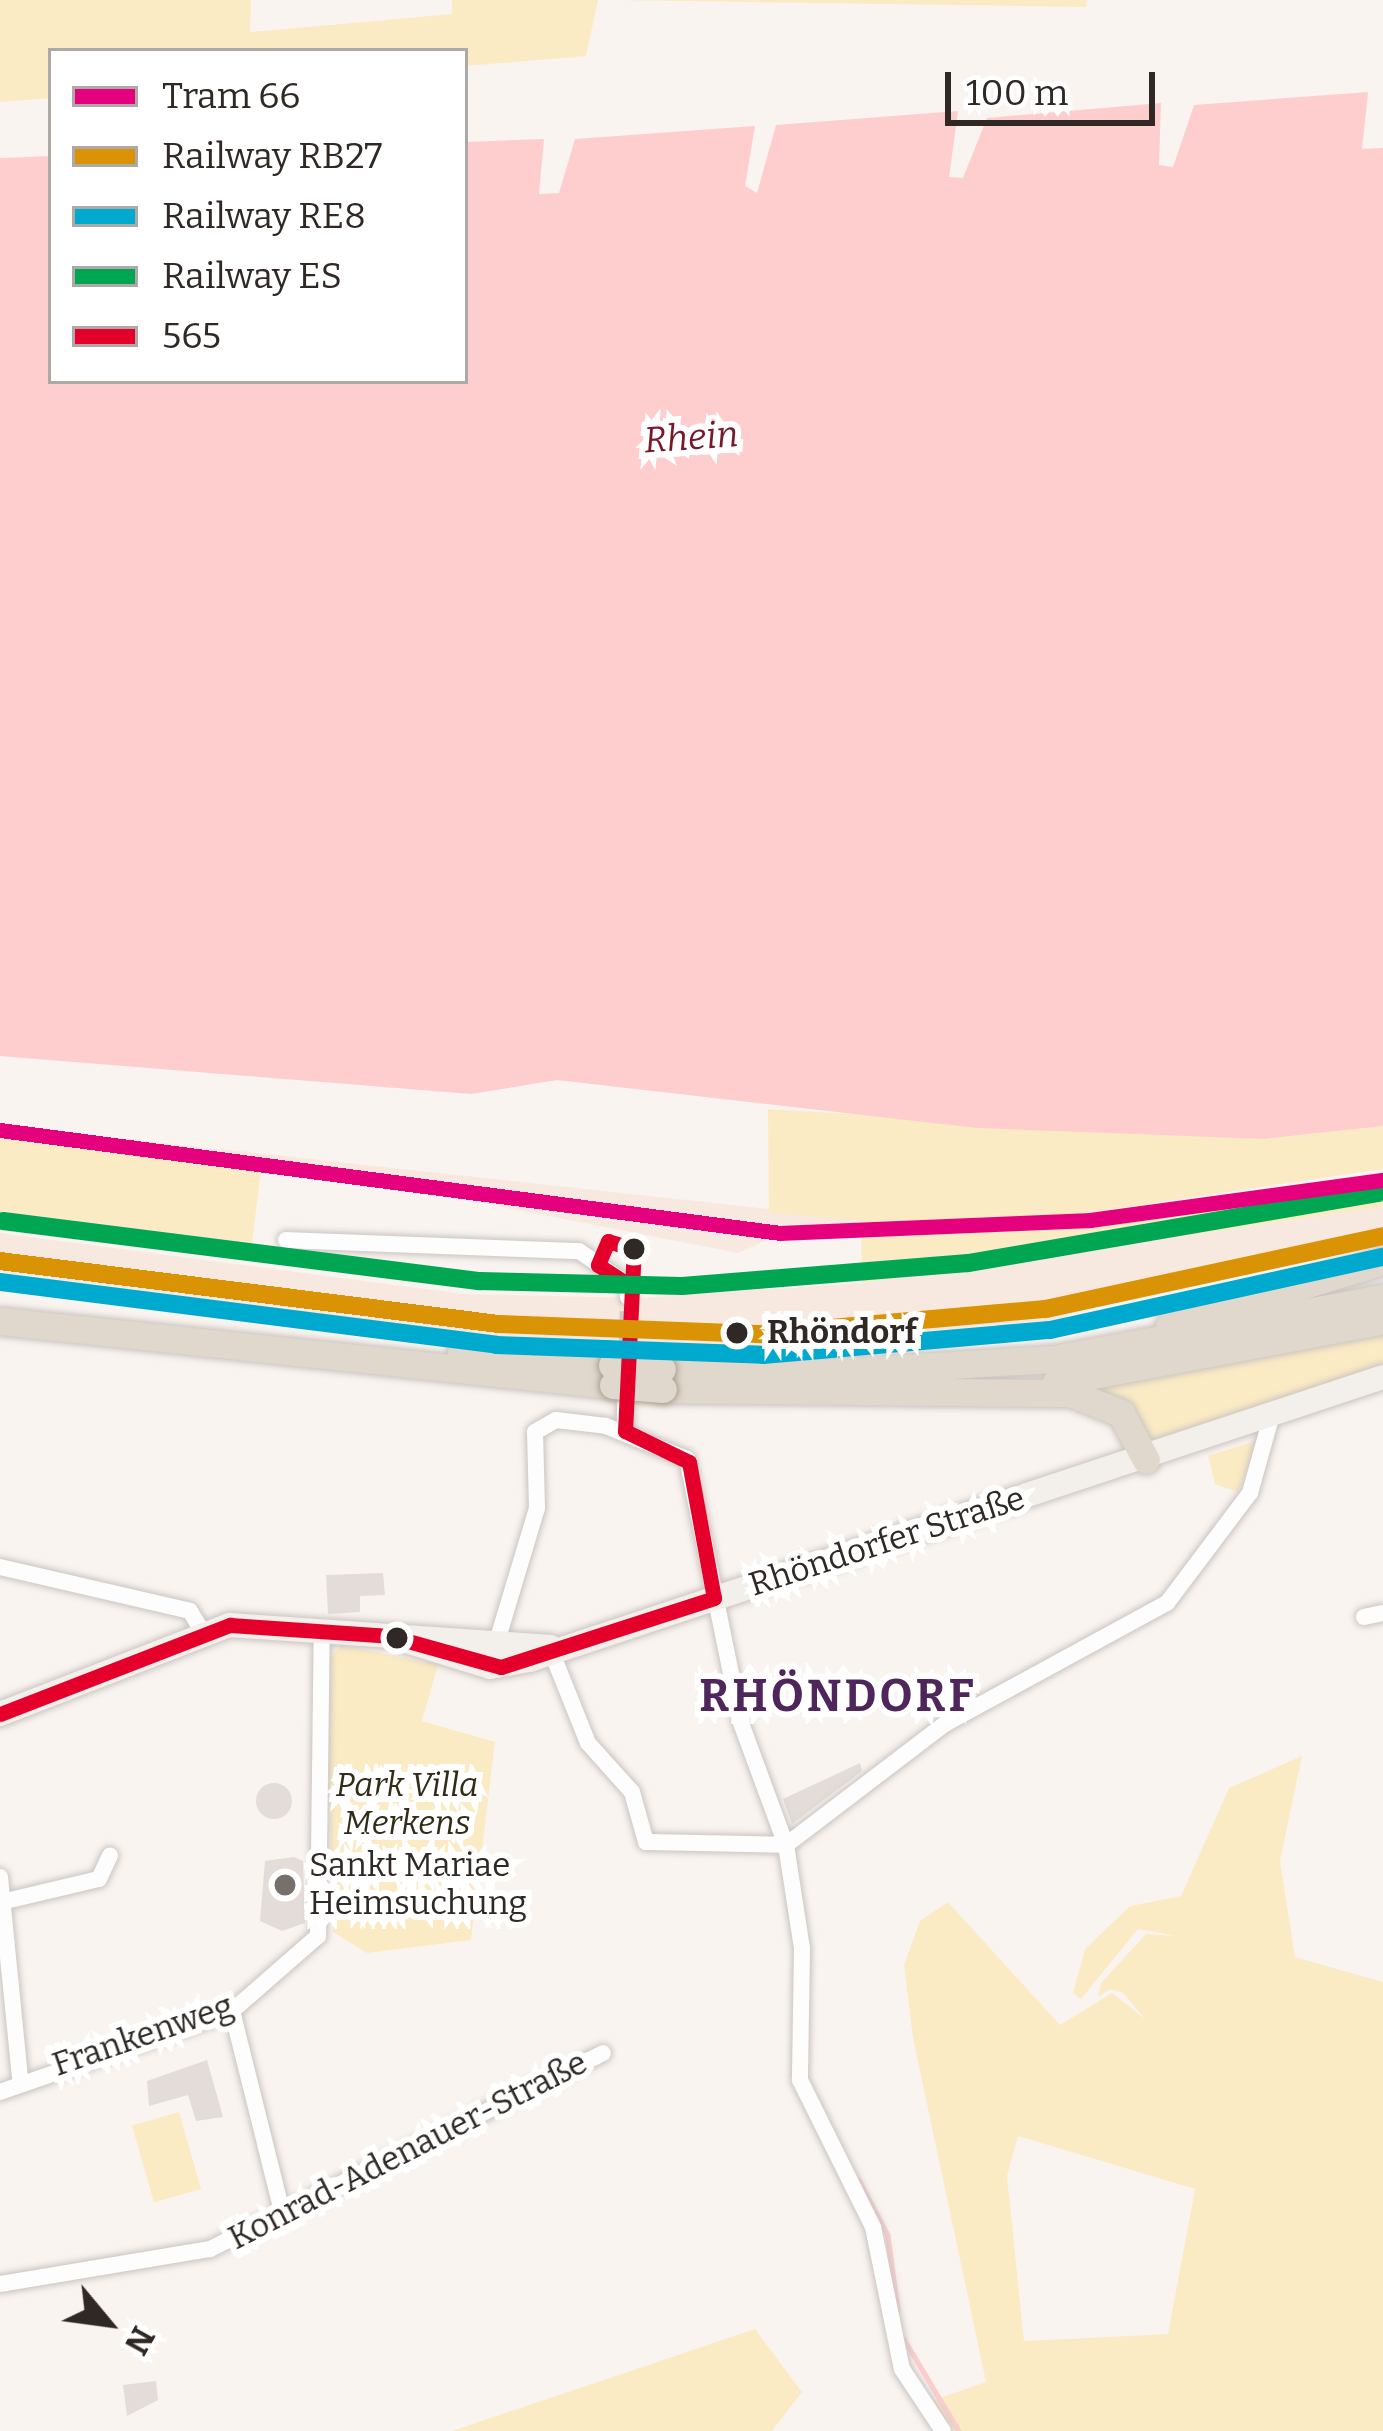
<!DOCTYPE html>
<html>
<head>
<meta charset="utf-8">
<style>
  body { margin:0 }
  #map { position:relative; width:1383px; height:2431px; overflow:hidden; background:#faf4f0; font-family:Bitter,serif }
  div>[style] { position:absolute }
  [style*='--x'] { left:calc(var(--x)*1px); top:calc(var(--y)*1px); width:calc(var(--w)*1px); rotate:calc(var(--a)*1deg) }
  .built>* { inset:0; background:#f8e9e0 }
  .green>* { inset:0; background:#fbebc4; transform-origin:0 0 }
  .water>* { inset:0; background:#fecdce }
  .stream>* { height:4.5px; margin:-2.25px; padding:0 2.25px; transform-origin:2.25px; border-radius:2.25px; background:#fecdce }
  .building>* { inset:0; background:#e3dcd9 }
  .round { border-radius:50% }
  .minor-tunnel>* { height:16px; margin-top:-8px; transform-origin:0; background:repeating-linear-gradient(90deg,#d1cbc7 0 16px,transparent 0 24px) }
  .roads { filter:drop-shadow(0 0 3px #cbc5c1) drop-shadow(0 0 3px #cbc5c1) }
  .minor>* { height:16px; margin:-8px; padding:0 8px; transform-origin:8px; border-radius:8px; background:#fefdfd }
  .secondary>* { height:24px; margin:-12px; padding:0 12px; transform-origin:12px; border-radius:12px; background:#f3f0eb }
  .trunk>* { height:27px; margin:-13.5px; padding:0 13.5px; transform-origin:13.5px; border-radius:13.5px; background:#e0d8cd }
  .bridges { filter:drop-shadow(0 0 3px #aca191) drop-shadow(0 0 3px #aca191) }
  .trunk-bridge>* { height:27px; margin:-13.5px; padding:0 13.5px; transform-origin:13.5px; border-radius:13.5px; background:#e0d8cd }
  .bus-1>* { height:15px; margin:-7.5px; padding:0 7.5px; transform-origin:7.5px; border-radius:7.5px; background:#e4002b }
  .rail-1>* { height:18px; margin:-9px; padding:0 9px; transform-origin:9px; border-radius:9px; background:#d99305 }
  .rail-2>* { height:18px; margin:-9px; padding:0 9px; transform-origin:9px; border-radius:9px; background:#00a9ce }
  .rail-3>* { height:18px; margin:-9px; padding:0 9px; transform-origin:9px; border-radius:9px; background:#00a651 }
  .tram-1>* { height:15px; margin:-7.5px; padding:0 7.5px; transform-origin:7.5px; border-radius:7.5px; background:#e5007d }
  .dots>* { width:33px; height:33px; translate:-50% -50%; box-sizing:border-box; border:6px solid #fff; border-radius:50% }
  span { translate:-50% -50%; white-space:nowrap; text-align:center; line-height:1.15; -webkit-text-stroke:12px #fff; paint-order:stroke }
  .stop-label { font-size:33px; color:#2f2824; font-weight:700 }
  .left { translate:0 -50%; text-align:left }
  .street-label { font-size:33px; color:#2f2824 }
  .park-label { font-size:33px; color:#312b18; font-style:italic }
  .poi-label { font-size:33px; color:#2f2824 }
  .water-label { font-size:36px; color:#77182b; font-style:italic }
  .district-label { font-size:45px; color:#4e265b; font-weight:700; letter-spacing:3px }
  .legend { position:absolute; left:48px; top:48px; width:420px; height:336px; box-sizing:border-box; background:#fff; border:3px solid #aca9a7; margin:0; padding:15px 21px; list-style:none; font-size:36px; color:#2f2824 }
  .legend li { display:flex; align-items:center; gap:24px; height:60px }
  .legend b { width:60px; border:3px solid #aca9a7 }
  .north { position:absolute; left:48px; top:2263px; width:120px; height:120px; -webkit-text-stroke:9px #fff; paint-order:stroke; rotate:119deg; font-size:33px; font-weight:700; line-height:48px; text-align:center; color:#2f2824 }
  .north::after { content:''; display:block; margin:auto; width:42px; height:54px; background:#2f2824; clip-path:polygon(50% 0,100% 100%,50% 72%,0 100%) }
  .scale { position:absolute; left:945px; top:72px; width:210px; height:54px; box-sizing:border-box; border:6px solid #2f2824; border-top:0; padding-left:15px; font-size:36px; line-height:42px; white-space:nowrap; color:#2f2824; -webkit-text-stroke:9px #fff; paint-order:stroke }
</style>
</head>
<body>
<div id="map">
  <div class="built">
    <div style="clip-path:polygon(0 1125px,914px 1225px,1046px 1219px,1383px 1175px,1383px 1186px,1092px 1227px,769px 1239px,738px 1253px,333px 1174px,0 1138px)"></div>
    <div style="clip-path:polygon(1383px 1207px,1383px 1243px,1067px 1312px,1068px 1321px,798px 1351px,776px 1363px,635px 1355px,0 1272px,0 1233px,464px 1294px,640px 1298px,862px 1283px)"></div>
  </div>
  <div class="green">
    <div style="clip-path:polygon(0 0,251px 0,250px 32px,452px 14px,452px 0,598px 0,586px 56px,465px 66px,465px 51px,51px 51px,51px 98px,0 102px)"></div>
    <div style="clip-path:polygon(616px 0,1087px 0,1086px 7px)"></div>
    <div style="clip-path:polygon(768px 1109px,1264px 1139px,1383px 1126px,1383px 1169px,1046px 1219px,914px 1225px,769px 1213px)"></div>
    <div style="left:0;top:1138px;width:263px;height:78px;rotate:7deg"></div>
    <div style="clip-path:polygon(1383px 1186px,1383px 1207px,862px 1283px,861px 1238px,1092px 1227px)"></div>
    <div style="clip-path:polygon(1383px 1331px,1383px 1364px,1153px 1444px,1095px 1387px)"></div>
    <div style="clip-path:polygon(1259px 1440px,1238px 1492px,1215px 1484px,1208px 1456px)"></div>
    <div style="clip-path:polygon(342px 1645px,438px 1665px,422px 1721px,495px 1742px,471px 1940px,367px 1953px,333px 1932px,326px 1662px)"></div>
    <div style="clip-path:polygon(evenodd,1302px 1756px,1280px 1861px,1295px 1957px,1383px 1982px,1383px 2431px,952px 2431px,928px 2402px,986px 2382px,913px 2038px,904px 1965px,920px 1921px,948px 1902px,1060px 2025px,1112px 1993px,1145px 2019px,1123px 1993px,1110px 1989px,1098px 1997px,1101px 1983px,1146px 1934px,1177px 1936px,1138px 1929px,1081px 1999px,1073px 1993px,1085px 1949px,1130px 1906px,1181px 1896px,1229px 1788px,1302px 1756px,1018px 2136px,1195px 2189px,1168px 2334px,1024px 2341px,1007px 2176px,1018px 2136px)"></div>
    <div style="left:179px;top:2112px;width:80px;height:49px;rotate:74deg"></div>
    <div style="clip-path:polygon(755px 2329px,802px 2392px,772px 2431px,452px 2431px)"></div>
  </div>
  <div class="water">
    <div style="clip-path:polygon(1368px 92px,1362px 149px,1383px 148px,1383px 1126px,1264px 1139px,977px 1128px,557px 1080px,471px 1094px,0 1056px,0 158px,51px 156px,51px 381px,465px 381px,465px 142px,544px 139px,539px 194px,559px 193px,575px 139px,755px 126px,745px 186px,757px 193px,776px 125px,958px 111px,949px 177px,963px 178px,987px 118px,1161px 103px,1159px 165px,1173px 167px,1194px 105px)"></div>
  </div>
  <div class="stream">
    <div style="--x:859;--y:2180;--w:62;--a:62.2"></div>
    <div style="--x:888;--y:2235;--w:76;--a:82.4"></div>
    <div style="--x:904;--y:2339;--w:107;--a:59.1"></div>
  </div>
  <div class="building">
    <div style="clip-path:polygon(383px 1573px,385px 1595px,360px 1596px,360px 1612px,328px 1614px,326px 1575px)"></div>
    <div style="clip-path:polygon(860px 1763px,862px 1771px,792px 1824px,783px 1799px)"></div>
    <div class="round" style="left:256px;top:1783px;width:36px;height:36px"></div>
    <div style="clip-path:polygon(294px 1857px,303px 1861px,305px 1923px,282px 1931px,260px 1921px,265px 1861px)"></div>
    <div style="clip-path:polygon(207px 2060px,223px 2117px,196px 2121px,188px 2095px,149px 2106px,147px 2081px)"></div>
    <div style="clip-path:polygon(156px 2381px,158px 2400px,127px 2416px,123px 2385px)"></div>
  </div>
  <div class="minor-tunnel">
    <div style="--x:626;--y:1375;--w:78;--a:-88.5"></div>
  </div>
  <div class="roads">
    <div class="minor">
      <div style="--x:286;--y:1240;--w:293;--a:2.2"></div>
      <div style="--x:579;--y:1251;--w:58;--a:34.5"></div>
      <div style="--x:627;--y:1284;--w:13;--a:86"></div>
      <div style="--x:625;--y:1401;--w:30;--a:90"></div>
      <div style="--x:0;--y:1567;--w:195;--a:13"></div>
      <div style="--x:190;--y:1611;--w:23;--a:59"></div>
      <div style="--x:1364;--y:1617;--w:19;--a:-12"></div>
      <div style="--x:498;--y:1638;--w:136;--a:-73.3"></div>
      <div style="--x:537;--y:1508;--w:76;--a:-91.5"></div>
      <div style="--x:535;--y:1432;--w:24;--a:-30"></div>
      <div style="--x:556;--y:1420;--w:50;--a:6.8"></div>
      <div style="--x:606;--y:1426;--w:87;--a:22.2"></div>
      <div style="--x:687;--y:1459;--w:269;--a:78.4"></div>
      <div style="--x:741;--y:1723;--w:130;--a:69.8"></div>
      <div style="--x:786;--y:1845;--w:104;--a:81.2"></div>
      <div style="--x:802;--y:1948;--w:132;--a:90.9"></div>
      <div style="--x:800;--y:2080;--w:164;--a:63.6"></div>
      <div style="--x:873;--y:2227;--w:145;--a:78.5"></div>
      <div style="--x:902;--y:2369;--w:74;--a:56.5"></div>
      <div style="--x:550;--y:1648;--w:102;--a:68.2"></div>
      <div style="--x:588;--y:1743;--w:66;--a:48.1"></div>
      <div style="--x:632;--y:1792;--w:52;--a:74.4"></div>
      <div style="--x:646;--y:1842;--w:140;--a:1.2"></div>
      <div style="--x:786;--y:1845;--w:200;--a:-37.3"></div>
      <div style="--x:945;--y:1724;--w:253;--a:-28.6"></div>
      <div style="--x:1167;--y:1603;--w:138;--a:-53"></div>
      <div style="--x:1250;--y:1493;--w:82;--a:-74.4"></div>
      <div style="--x:0;--y:1877;--w:201;--a:84.3"></div>
      <div style="--x:10;--y:1900;--w:91;--a:-13.3"></div>
      <div style="--x:99;--y:1879;--w:26;--a:-65"></div>
      <div style="--x:232;--y:2011;--w:207;--a:76"></div>
      <div style="--x:0;--y:2092;--w:246;--a:-19.2"></div>
      <div style="--x:232;--y:2011;--w:114;--a:-41.1"></div>
      <div style="--x:318;--y:1936;--w:307;--a:-89.3"></div>
      <div style="--x:0;--y:2284;--w:213;--a:-9.5"></div>
      <div style="--x:210;--y:2249;--w:439;--a:-26.5"></div>
    </div>
    <div class="secondary">
      <div style="--x:390;--y:1636;--w:105;--a:17.2"></div>
      <div style="--x:490;--y:1667;--w:40;--a:-10"></div>
      <div style="--x:529;--y:1660;--w:900;--a:-18.33"></div>
      <div style="--x:0;--y:1714;--w:247;--a:-21.2"></div>
      <div style="--x:230;--y:1625;--w:321;--a:3.9"></div>
    </div>
    <div class="trunk">
      <div style="--x:0;--y:1321;--w:616;--a:5.96"></div>
      <div style="--x:1169;--y:1326;--w:224;--a:-16.9"></div>
      <div style="--x:461;--y:1352;--w:152;--a:4.9"></div>
      <div style="--x:662;--y:1369;--w:122;--a:2.8"></div>
      <div style="--x:784;--y:1375;--w:269;--a:-3.4"></div>
      <div style="--x:1053;--y:1359;--w:336;--a:-10.5"></div>
      <div style="--x:1056;--y:1382;--w:333;--a:-10.7"></div>
      <div style="--x:663;--y:1389;--w:407;--a:0.6"></div>
      <div style="--x:1070;--y:1393;--w:55;--a:21.4"></div>
      <div style="--x:1121;--y:1413;--w:53;--a:62"></div>
    </div>
  </div>
  <div class="bridges">
    <div class="trunk-bridge">
      <div style="--x:612;--y:1365;--w:50;--a:4.6"></div>
      <div style="--x:613;--y:1385;--w:50;--a:4.6"></div>
    </div>
  </div>
  <div class="bus-1">
    <div style="--x:625;--y:1431;--w:182;--a:-87.2"></div>
    <div style="--x:634;--y:1249;--w:27;--a:-163"></div>
    <div style="--x:608;--y:1241;--w:26;--a:113"></div>
    <div style="--x:598;--y:1265;--w:35;--a:33"></div>
    <div style="--x:625;--y:1431;--w:71;--a:25.8"></div>
    <div style="--x:689;--y:1462;--w:138;--a:79.6"></div>
    <div style="--x:0;--y:1714;--w:247;--a:-21.2"></div>
    <div style="--x:230;--y:1625;--w:160;--a:3.9"></div>
    <div style="--x:390;--y:1636;--w:115;--a:15.6"></div>
    <div style="--x:501;--y:1667;--w:224;--a:-17.9"></div>
  </div>
  <div class="rail-1">
    <div style="--x:0;--y:1261;--w:503;--a:7.2"></div>
    <div style="--x:499;--y:1324;--w:265;--a:2.2"></div>
    <div style="--x:764;--y:1334;--w:283;--a:-5.1"></div>
    <div style="--x:1046;--y:1309;--w:345;--a:-12.2"></div>
  </div>
  <div class="rail-2">
    <div style="--x:0;--y:1282;--w:500;--a:7.2"></div>
    <div style="--x:496;--y:1345;--w:267;--a:2.1"></div>
    <div style="--x:763;--y:1355;--w:288;--a:-5"></div>
    <div style="--x:1050;--y:1330;--w:341;--a:-12.4"></div>
  </div>
  <div class="rail-3">
    <div style="--x:3;--y:1221;--w:481;--a:7.2"></div>
    <div style="--x:480;--y:1281;--w:202;--a:1.4"></div>
    <div style="--x:682;--y:1286;--w:287;--a:-4.6"></div>
    <div style="--x:968;--y:1263;--w:417;--a:-9.7"></div>
  </div>
  <div class="tram-1">
    <div style="--x:0;--y:1130;--w:787;--a:7.52"></div>
    <div style="--x:780;--y:1233;--w:310;--a:-2.4"></div>
    <div style="--x:1090;--y:1220;--w:296;--a:-7.8"></div>
  </div>
  <div class="dots">
    <div style="left:634px;top:1249px;background:#2f2824"></div>
    <div style="left:737px;top:1333px;background:#2f2824"></div>
    <div style="left:397px;top:1638px;background:#2f2824"></div>
    <div style="left:285px;top:1885px;background:#766f6b"></div>
  </div>
  <div class="stop-label">
    <span class="left" style="left:767px;top:1333px">Rhöndorf</span>
  </div>
  <div class="street-label">
    <span style="left:887px;top:1542px;rotate:-18deg">Rhöndorfer Straße</span>
    <span style="left:143px;top:2036px;rotate:-19deg">Frankenweg</span>
    <span style="left:408px;top:2151px;rotate:-27deg">Konrad-Adenauer-Straße</span>
  </div>
  <div class="park-label">
    <span style="left:407px;top:1805px">Park Villa<br>Merkens</span>
  </div>
  <div class="poi-label">
    <span class="left" style="left:309px;top:1885px">Sankt Mariae<br>Heimsuchung</span>
  </div>
  <div class="water-label">
    <span style="left:691px;top:438px;rotate:-4deg">Rhein</span>
  </div>
  <div class="district-label">
    <span style="left:838px;top:1697px">RHÖNDORF</span>
  </div>
  <ul class="legend">
  <li><b style="height:15px;background:#e5007d"></b>Tram 66</li>
  <li><b style="height:15px;background:#d99305"></b>Railway RB27</li>
  <li><b style="height:15px;background:#00a9ce"></b>Railway RE8</li>
  <li><b style="height:15px;background:#00a651"></b>Railway ES</li>
  <li><b style="height:15px;background:#e4002b"></b>565</li>
  </ul>
  <div class="north">N</div>
  <div class="scale">100 m</div>
</div>
</body>
</html>
